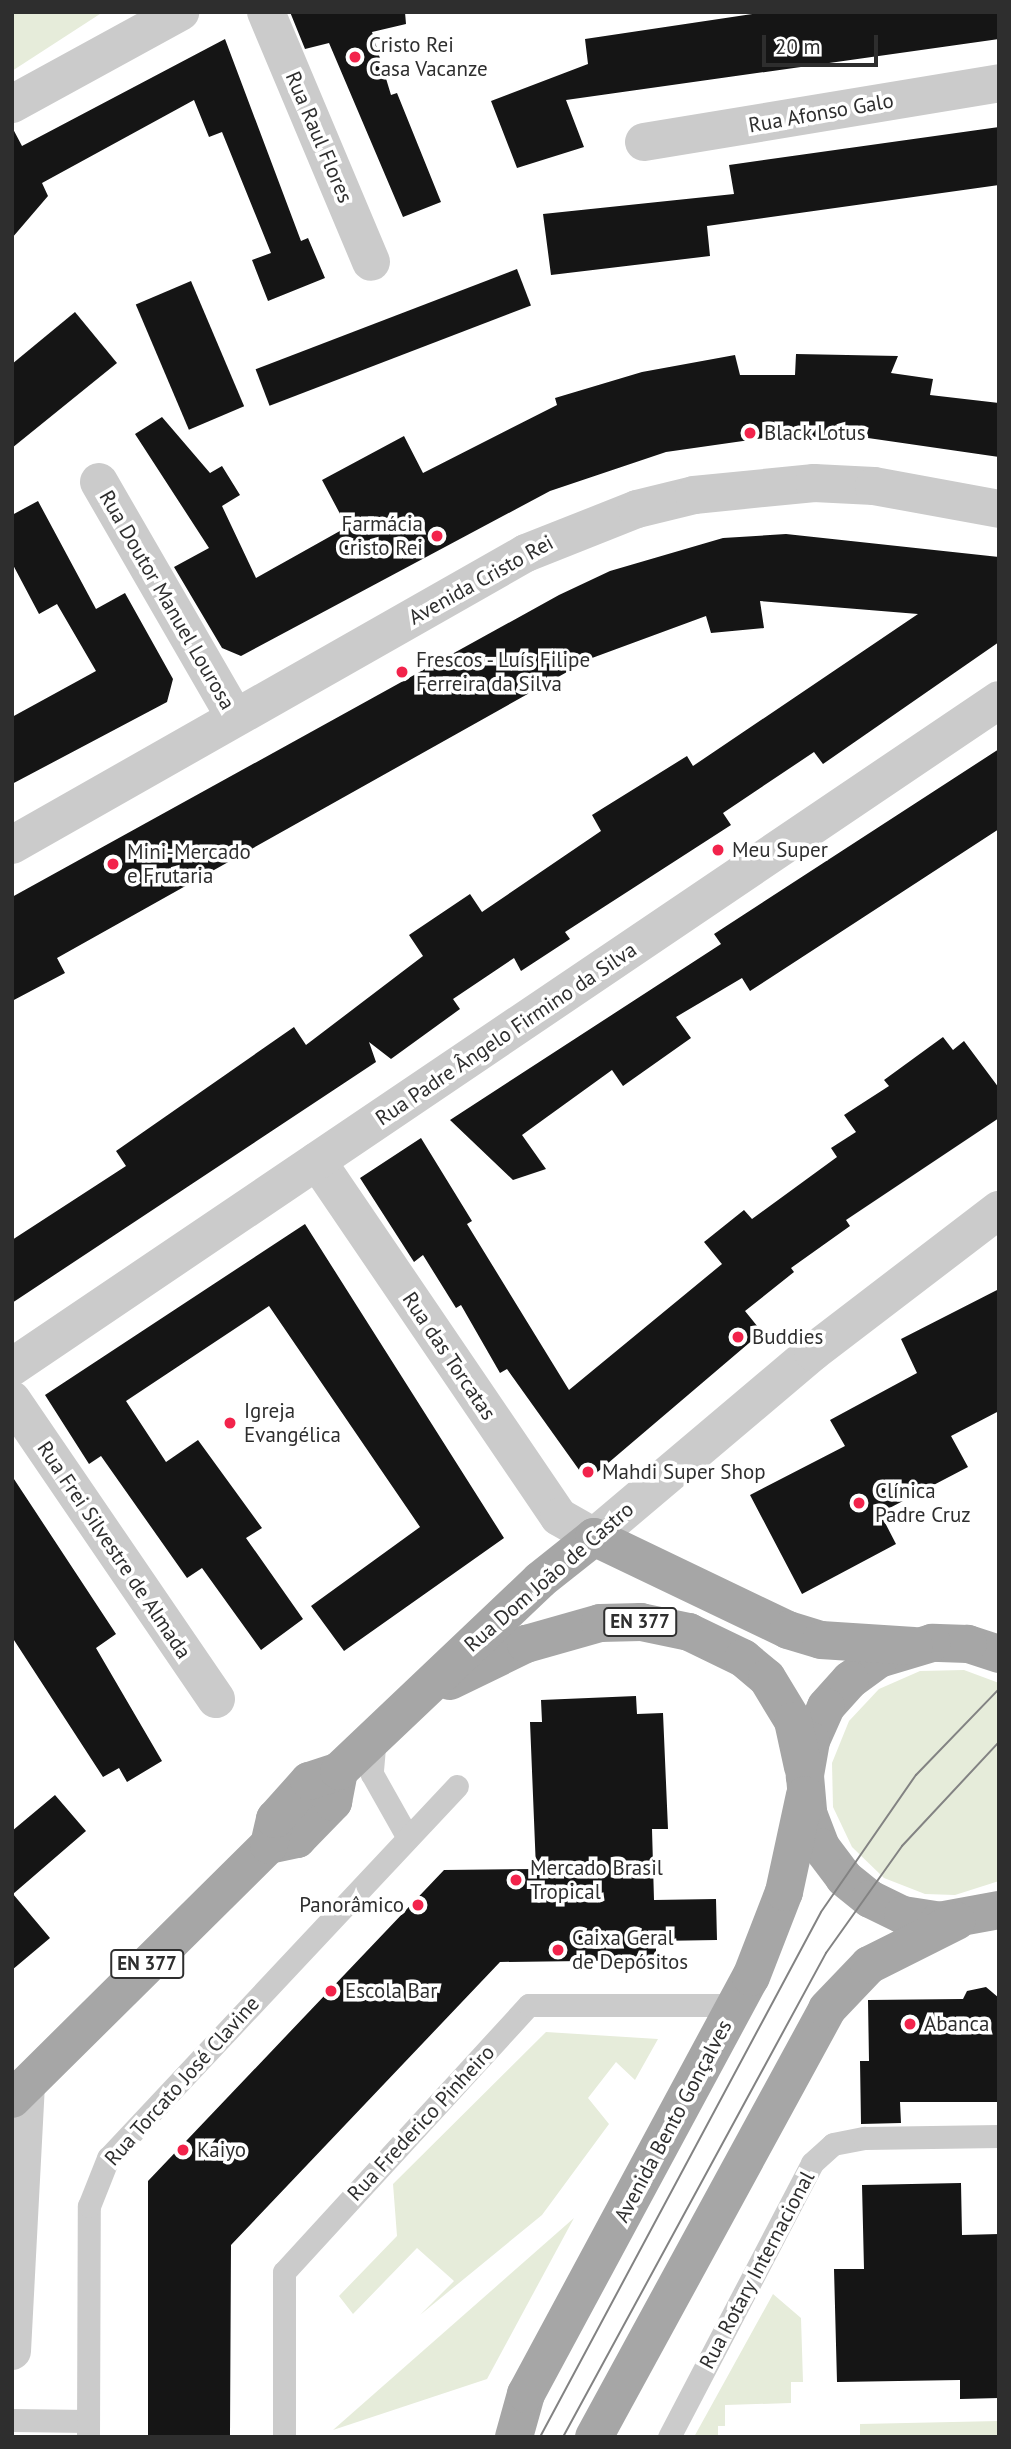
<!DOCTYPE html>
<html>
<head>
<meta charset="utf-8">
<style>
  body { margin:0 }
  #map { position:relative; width:1011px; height:2449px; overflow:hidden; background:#fff; font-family:"PT Sans",sans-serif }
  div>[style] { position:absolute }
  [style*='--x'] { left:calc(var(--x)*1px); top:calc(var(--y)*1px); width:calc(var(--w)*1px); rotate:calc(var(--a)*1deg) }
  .green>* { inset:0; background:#e6ecda }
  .building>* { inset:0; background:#151515; transform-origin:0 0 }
  .lane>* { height:23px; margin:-11.5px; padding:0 11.5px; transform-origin:11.5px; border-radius:11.5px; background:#cbcbcb }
  .street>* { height:38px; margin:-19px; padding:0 19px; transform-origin:19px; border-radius:19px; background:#cbcbcb }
  .primary>* { height:38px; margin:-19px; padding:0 19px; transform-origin:19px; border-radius:19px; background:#a6a6a6 }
  .tram>* { height:2px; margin:-1px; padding:0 1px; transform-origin:1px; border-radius:1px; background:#838383 }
  .dots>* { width:19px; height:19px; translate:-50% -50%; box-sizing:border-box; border:4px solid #fff; border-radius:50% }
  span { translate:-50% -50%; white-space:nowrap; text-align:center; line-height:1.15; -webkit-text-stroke:7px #fff; paint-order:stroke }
  .shield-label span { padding:2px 5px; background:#fff; border:2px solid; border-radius:5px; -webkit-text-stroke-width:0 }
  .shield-label { font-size:19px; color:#2e2e2e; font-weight:700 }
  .poi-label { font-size:21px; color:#2e2e2e }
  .left { translate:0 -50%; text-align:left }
  .right { translate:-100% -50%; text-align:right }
  .street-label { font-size:21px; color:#2e2e2e }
  .frame { position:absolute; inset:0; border:14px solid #2e2e2e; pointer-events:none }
  .scale { position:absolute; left:762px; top:35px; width:116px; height:32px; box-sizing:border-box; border:4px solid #2e2e2e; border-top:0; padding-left:9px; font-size:21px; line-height:24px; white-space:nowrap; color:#2e2e2e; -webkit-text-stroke:5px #fff; paint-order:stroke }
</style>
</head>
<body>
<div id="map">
  <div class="green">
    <div style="clip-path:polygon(12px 12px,103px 12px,12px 71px)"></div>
    <div style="clip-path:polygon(964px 1670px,999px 1683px,999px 1881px,955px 1895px,925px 1894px,884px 1878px,852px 1847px,833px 1807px,832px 1763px,849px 1721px,879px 1689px,920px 1671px)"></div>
    <div style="clip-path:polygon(546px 2032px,658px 2039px,635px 2080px,616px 2062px,588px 2098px,609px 2124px,542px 2215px,420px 2315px,454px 2281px,417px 2248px,353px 2314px,339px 2296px,397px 2236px,393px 2184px)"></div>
    <div style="clip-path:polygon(574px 2218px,487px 2379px,333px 2430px)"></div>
    <div style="clip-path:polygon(773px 2294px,801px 2318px,803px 2382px,791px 2382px,791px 2403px,725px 2405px,725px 2426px,718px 2426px,718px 2437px,694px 2437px)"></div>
    <div style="clip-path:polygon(999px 2421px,999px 2437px,860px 2437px,860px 2424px)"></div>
  </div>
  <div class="building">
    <div style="clip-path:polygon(290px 12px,405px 12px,406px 24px,372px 32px,391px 95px,397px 93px,441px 202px,403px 217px,329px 43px,305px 49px)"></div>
    <div style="clip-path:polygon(765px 12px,999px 12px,999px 39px,566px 100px,584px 147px,517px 168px,491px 101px,588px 64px,585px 39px)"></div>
    <div style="clip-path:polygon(225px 39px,301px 241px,308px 238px,325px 278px,268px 301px,252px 260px,271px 253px,222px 132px,209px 137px,194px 100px,42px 183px,48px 196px,12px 238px,12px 127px,22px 146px)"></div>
    <div style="clip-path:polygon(999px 127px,999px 185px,707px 226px,710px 256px,551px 275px,543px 214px,734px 194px,729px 165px)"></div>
    <div style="left:517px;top:269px;width:39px;height:280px;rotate:69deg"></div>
    <div style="left:191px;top:281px;width:136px;height:60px;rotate:67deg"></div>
    <div style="clip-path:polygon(75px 312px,117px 363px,12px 448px,12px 364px)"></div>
    <div style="clip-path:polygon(796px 354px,898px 356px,891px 373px,933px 379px,930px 395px,999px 403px,999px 457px,868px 438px,779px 436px,666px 452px,550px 491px,241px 656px,222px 648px,174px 567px,209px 548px,135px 434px,162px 417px,210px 473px,222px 466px,240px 495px,222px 506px,256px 578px,347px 527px,322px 480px,404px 436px,423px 473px,557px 405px,555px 398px,642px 372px,735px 355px,740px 375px,795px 375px)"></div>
    <div style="clip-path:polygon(38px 501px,96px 609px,125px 593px,173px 679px,167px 702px,12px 784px,12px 717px,96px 671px,57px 604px,39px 614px,12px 563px,12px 515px)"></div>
    <div style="clip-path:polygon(786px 534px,999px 557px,999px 642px,823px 764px,814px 752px,723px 813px,731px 825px,565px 932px,570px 939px,521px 971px,514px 958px,453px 999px,460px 1009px,391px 1059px,369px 1042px,376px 1062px,12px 1303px,12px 1240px,126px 1166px,116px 1151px,294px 1027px,306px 1045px,423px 956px,409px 935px,470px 894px,482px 912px,601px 831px,592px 815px,687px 756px,693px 766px,918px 614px,760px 601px,764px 628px,711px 633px,706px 616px,592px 658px,57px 958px,65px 973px,12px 1001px,12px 897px,559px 595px,610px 571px,723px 538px)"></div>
    <div style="clip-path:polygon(999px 749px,999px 829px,750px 991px,742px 978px,676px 1017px,691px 1038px,623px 1086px,612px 1070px,522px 1135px,546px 1169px,513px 1180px,450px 1120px,721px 944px,714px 934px)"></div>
    <div style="clip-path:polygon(943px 1037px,953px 1050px,964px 1041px,999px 1088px,999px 1118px,846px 1220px,850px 1226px,791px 1268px,794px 1272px,745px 1311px,762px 1332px,587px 1481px,507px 1369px,500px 1373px,461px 1305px,456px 1308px,423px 1255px,414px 1262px,360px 1178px,421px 1138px,472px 1221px,467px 1224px,569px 1390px,722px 1264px,704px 1242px,744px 1210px,752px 1219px,837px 1157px,831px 1148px,856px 1132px,844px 1115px,889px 1086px,884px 1080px)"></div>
    <div style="clip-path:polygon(305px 1224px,504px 1538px,344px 1651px,311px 1606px,420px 1527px,269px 1306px,126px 1401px,166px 1462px,198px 1440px,262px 1528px,246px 1538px,303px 1619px,261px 1650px,202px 1568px,187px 1578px,101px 1456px,89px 1464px,45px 1395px)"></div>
    <div style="clip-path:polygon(999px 1289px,999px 1411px,951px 1436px,968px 1467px,880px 1513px,896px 1544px,802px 1594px,750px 1495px,845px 1446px,830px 1420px,917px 1373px,901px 1339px)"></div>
    <div style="clip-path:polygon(12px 1476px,116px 1634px,96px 1648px,162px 1761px,127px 1782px,119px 1768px,103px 1777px,12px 1637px)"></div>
    <div style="clip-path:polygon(636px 1696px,637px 1714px,663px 1713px,668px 1829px,652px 1829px,654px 1900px,716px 1899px,717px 1940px,656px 1941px,656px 1960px,500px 1962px,231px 2245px,230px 2437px,148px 2437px,148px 2181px,444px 1870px,536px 1869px,530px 1722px,542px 1722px,541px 1700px)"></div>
    <div style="clip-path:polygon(55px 1795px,86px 1831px,13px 1894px,50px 1938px,12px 1970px,12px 1831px)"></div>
    <div style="clip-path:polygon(986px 1987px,999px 1998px,999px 2102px,900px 2102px,901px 2123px,861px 2124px,860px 2061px,869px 2061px,868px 2000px,963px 1999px,967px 1991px)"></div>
    <div style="clip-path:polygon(961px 2183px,962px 2235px,999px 2234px,999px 2398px,960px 2399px,960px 2380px,837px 2382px,834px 2269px,864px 2269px,862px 2185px)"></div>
  </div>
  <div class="lane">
    <div style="--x:375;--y:1736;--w:38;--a:95"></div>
    <div style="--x:372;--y:1774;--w:73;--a:60.6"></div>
    <div style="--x:12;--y:2420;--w:76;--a:0.8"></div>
    <div style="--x:88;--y:2437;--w:231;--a:-89.8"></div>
    <div style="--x:89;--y:2206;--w:52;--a:-68.4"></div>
    <div style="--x:108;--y:2158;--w:510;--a:-46.83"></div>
    <div style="--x:284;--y:2437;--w:165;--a:-90"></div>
    <div style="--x:284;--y:2272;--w:362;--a:-47.5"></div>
    <div style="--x:529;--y:2005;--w:207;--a:0"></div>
    <div style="--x:669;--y:2437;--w:309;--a:-62.4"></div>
    <div style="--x:812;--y:2163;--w:28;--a:-42"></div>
    <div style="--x:833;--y:2144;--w:32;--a:-11"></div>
    <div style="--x:864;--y:2138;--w:135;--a:-0.8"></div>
  </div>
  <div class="street">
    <div style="--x:266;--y:12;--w:271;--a:67.2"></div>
    <div style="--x:12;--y:104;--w:192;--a:-28.7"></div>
    <div style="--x:644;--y:142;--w:360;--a:-9.4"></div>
    <div style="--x:99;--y:482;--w:272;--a:60"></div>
    <div style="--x:12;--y:845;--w:591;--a:-29.6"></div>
    <div style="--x:526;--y:553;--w:119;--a:-21.6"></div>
    <div style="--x:637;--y:509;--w:59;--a:-13.8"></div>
    <div style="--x:694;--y:495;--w:121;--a:-5.7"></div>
    <div style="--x:814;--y:483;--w:60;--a:2.9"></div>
    <div style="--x:874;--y:486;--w:127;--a:10.4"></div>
    <div style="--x:317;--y:1161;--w:430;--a:55.8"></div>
    <div style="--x:559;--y:1517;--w:40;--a:29.7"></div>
    <div style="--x:594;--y:1537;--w:287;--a:-40.2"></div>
    <div style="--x:813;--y:1352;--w:234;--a:-37.4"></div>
    <div style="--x:12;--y:1367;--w:1191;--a:-34.05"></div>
    <div style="--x:12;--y:1400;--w:362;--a:55.7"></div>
    <div style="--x:12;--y:2351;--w:266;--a:-87"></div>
  </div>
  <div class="primary">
    <div style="--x:999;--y:1654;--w:33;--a:-162"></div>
    <div style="--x:968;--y:1644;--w:36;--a:-178"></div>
    <div style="--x:932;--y:1643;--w:55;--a:163.2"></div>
    <div style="--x:879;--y:1659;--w:36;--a:144"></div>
    <div style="--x:850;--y:1680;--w:36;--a:132"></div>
    <div style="--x:826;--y:1707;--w:37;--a:114"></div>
    <div style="--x:811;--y:1741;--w:36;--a:100"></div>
    <div style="--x:805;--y:1776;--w:37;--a:85"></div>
    <div style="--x:808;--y:1813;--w:36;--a:69"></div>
    <div style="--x:821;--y:1847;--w:39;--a:53"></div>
    <div style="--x:844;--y:1878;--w:33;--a:39"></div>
    <div style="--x:870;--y:1899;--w:37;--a:26"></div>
    <div style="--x:903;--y:1915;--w:36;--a:9"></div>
    <div style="--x:939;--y:1921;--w:61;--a:-10.4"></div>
    <div style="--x:450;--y:1681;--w:85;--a:-26"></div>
    <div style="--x:526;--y:1644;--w:77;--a:-15.8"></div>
    <div style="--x:600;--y:1623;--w:41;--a:-1.4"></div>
    <div style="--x:641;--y:1622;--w:49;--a:11.8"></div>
    <div style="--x:689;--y:1632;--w:60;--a:25.7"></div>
    <div style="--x:743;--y:1658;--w:31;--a:40"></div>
    <div style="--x:767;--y:1678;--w:50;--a:58.8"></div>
    <div style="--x:793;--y:1721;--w:47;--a:77.7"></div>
    <div style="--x:269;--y:1845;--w:29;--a:-12"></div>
    <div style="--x:297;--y:1839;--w:52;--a:-45.8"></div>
    <div style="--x:333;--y:1802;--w:32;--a:-79"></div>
    <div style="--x:12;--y:2099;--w:361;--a:-44.7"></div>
    <div style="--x:269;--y:1845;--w:27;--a:-77"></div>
    <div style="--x:275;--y:1819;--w:51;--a:-48.2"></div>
    <div style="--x:309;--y:1781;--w:32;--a:-18"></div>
    <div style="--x:339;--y:1771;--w:277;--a:-43.5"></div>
    <div style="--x:540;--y:1580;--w:69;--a:-38.5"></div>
    <div style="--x:594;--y:1537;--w:215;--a:25.6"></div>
    <div style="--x:788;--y:1630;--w:34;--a:17"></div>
    <div style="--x:821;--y:1640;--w:93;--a:3.7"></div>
    <div style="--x:514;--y:2437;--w:45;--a:-74.4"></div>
    <div style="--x:526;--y:2394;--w:474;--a:-61.7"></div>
    <div style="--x:751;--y:1977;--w:91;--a:-68.8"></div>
    <div style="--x:784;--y:1892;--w:99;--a:-77.8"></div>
    <div style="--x:594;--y:2437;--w:487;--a:-61.4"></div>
    <div style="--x:827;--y:2009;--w:61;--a:-46.3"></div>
    <div style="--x:869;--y:1965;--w:98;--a:-26.6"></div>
  </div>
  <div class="tram">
    <div style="--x:540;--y:2437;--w:595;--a:-61.84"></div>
    <div style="--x:821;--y:1912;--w:167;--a:-55.3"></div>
    <div style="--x:916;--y:1775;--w:120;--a:-46"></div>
    <div style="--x:563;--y:2437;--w:551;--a:-61.48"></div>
    <div style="--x:826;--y:1953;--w:131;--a:-54.6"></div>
    <div style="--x:902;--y:1846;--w:142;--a:-47"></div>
  </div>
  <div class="dots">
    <div style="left:355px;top:57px;background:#f2234b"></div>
    <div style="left:750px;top:433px;background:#f2234b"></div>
    <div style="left:437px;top:536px;background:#f2234b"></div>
    <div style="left:402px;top:672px;background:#f2234b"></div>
    <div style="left:718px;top:850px;background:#f2234b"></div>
    <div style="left:113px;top:864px;background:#f2234b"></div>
    <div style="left:738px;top:1337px;background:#f2234b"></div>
    <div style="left:230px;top:1423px;background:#f2234b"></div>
    <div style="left:588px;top:1472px;background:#f2234b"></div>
    <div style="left:859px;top:1503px;background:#f2234b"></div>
    <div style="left:516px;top:1880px;background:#f2234b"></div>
    <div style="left:418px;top:1905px;background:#f2234b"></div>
    <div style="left:558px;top:1950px;background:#f2234b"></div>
    <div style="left:331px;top:1991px;background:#f2234b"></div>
    <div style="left:910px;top:2024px;background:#f2234b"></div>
    <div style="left:183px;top:2150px;background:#f2234b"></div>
  </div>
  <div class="shield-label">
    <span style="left:640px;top:1622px">EN 377</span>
    <span style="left:147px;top:1964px">EN 377</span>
  </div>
  <div class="poi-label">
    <span class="left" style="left:369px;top:57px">Cristo Rei<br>Casa Vacanze</span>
    <span class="left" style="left:764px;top:433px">Black Lotus</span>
    <span class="right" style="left:423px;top:536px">Farmácia<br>Cristo Rei</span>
    <span class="left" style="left:416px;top:672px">Frescos - Luís Filipe<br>Ferreira da Silva</span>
    <span class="left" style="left:732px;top:850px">Meu Super</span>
    <span class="left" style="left:127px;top:864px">Mini-Mercado<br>e Frutaria</span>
    <span class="left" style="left:752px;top:1337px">Buddies</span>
    <span class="left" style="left:244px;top:1423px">Igreja<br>Evangélica</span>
    <span class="left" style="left:602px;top:1472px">Mahdi Super Shop</span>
    <span class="left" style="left:875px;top:1503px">Clínica<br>Padre Cruz</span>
    <span class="left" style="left:530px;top:1880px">Mercado Brasil<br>Tropical</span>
    <span class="right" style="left:404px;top:1905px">Panorâmico</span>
    <span class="left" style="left:572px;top:1950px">Caixa Geral<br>de Depósitos</span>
    <span class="left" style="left:345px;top:1991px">Escola Bar</span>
    <span class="left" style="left:924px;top:2024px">Abanca</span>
    <span class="left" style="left:197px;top:2150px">Kaiyo</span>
  </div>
  <div class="street-label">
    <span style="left:821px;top:113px;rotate:-10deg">Rua Afonso Galo</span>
    <span style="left:319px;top:137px;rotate:67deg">Rua Raul Flores</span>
    <span style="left:481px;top:580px;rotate:-29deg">Avenida Cristo Rei</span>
    <span style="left:167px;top:600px;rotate:60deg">Rua Doutor Manuel Lourosa</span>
    <span style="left:506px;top:1034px;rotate:-34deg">Rua Padre Ângelo Firmino da Silva</span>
    <span style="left:449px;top:1356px;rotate:56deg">Rua das Torcatas</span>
    <span style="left:114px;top:1550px;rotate:56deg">Rua Frei Silvestre de Almada</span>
    <span style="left:549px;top:1577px;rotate:-41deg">Rua Dom João de Castro</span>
    <span style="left:182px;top:2081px;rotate:-48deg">Rua Torcato José Clavine</span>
    <span style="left:673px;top:2121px;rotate:-62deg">Avenida Bento Gonçalves</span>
    <span style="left:421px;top:2123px;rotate:-47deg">Rua Frederico Pinheiro</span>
    <span style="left:757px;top:2270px;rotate:-62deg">Rua Rotary Internacional</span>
  </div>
  <div class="frame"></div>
  <div class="scale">20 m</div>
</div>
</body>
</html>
